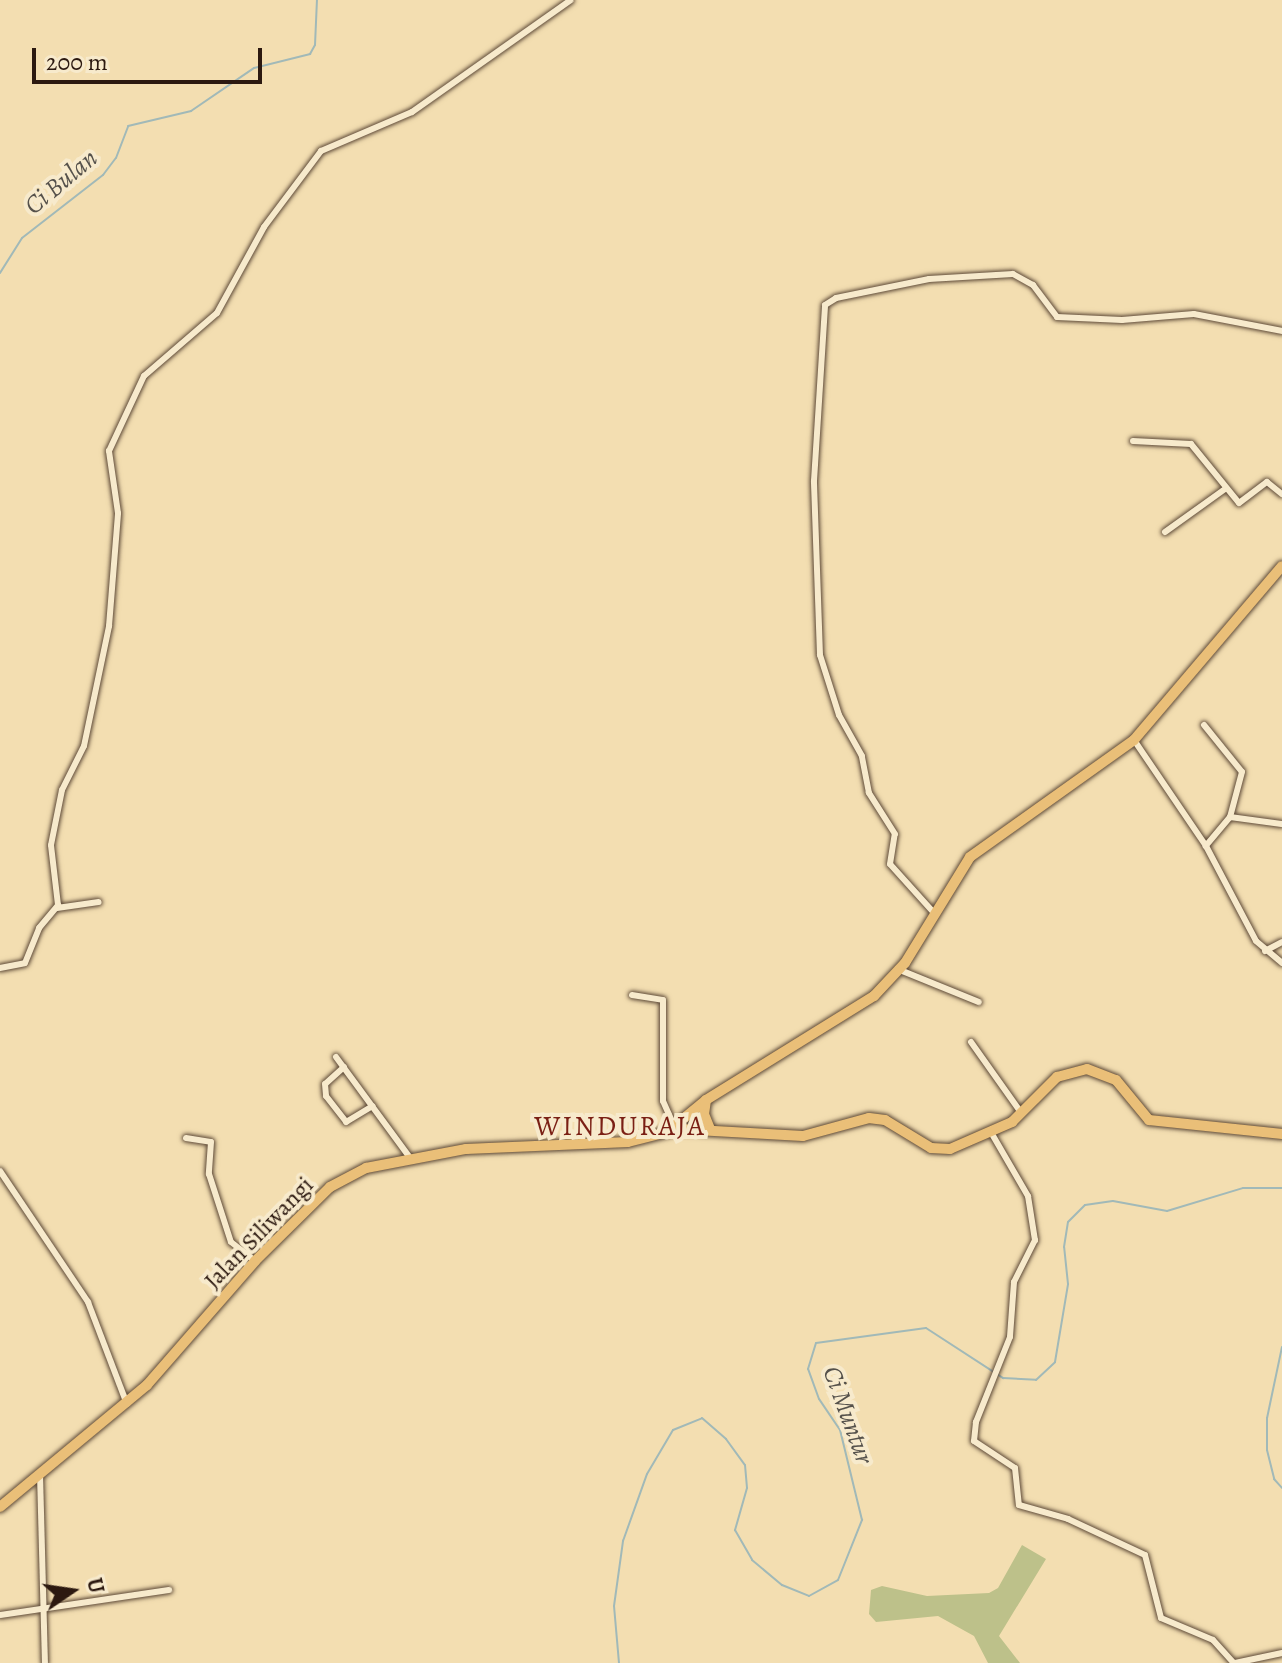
<!DOCTYPE html>
<html>
<head>
<meta charset="utf-8">
<style>
  body { margin:0 }
  #map { position:relative; width:1282px; height:1663px; overflow:hidden; background:#f3deb1; font-family:Alegreya,serif }
  div>[style] { position:absolute }
  [style*='--x'] { left:calc(var(--x)*1px); top:calc(var(--y)*1px); width:calc(var(--w)*1px); rotate:calc(var(--a)*1deg) }
  .green>* { inset:0; background:#bdc18a }
  .stream>* { height:2px; margin:-1px; padding:0 1px; transform-origin:1px; border-radius:1px; background:#a1b9b8 }
  .roads { filter:drop-shadow(0 0 2px #5e4a38) drop-shadow(0 0 2px #5e4a38) }
  .minor>* { height:6px; margin:-3px; padding:0 3px; transform-origin:3px; border-radius:3px; background:#f7eacc }
  .primary>* { height:10px; margin:-5px; padding:0 5px; transform-origin:5px; border-radius:5px; background:#eabf78 }
  .trunk>* { height:10px; margin:-5px; padding:0 5px; transform-origin:5px; border-radius:5px; background:#eabf78 }
  span { translate:-50% -50%; white-space:nowrap; text-align:center; line-height:1.15; -webkit-text-stroke:8px #f7eacc; paint-order:stroke }
  .street-label { font-size:24px; color:#2c1910 }
  .water-label { font-size:26px; color:#55514b; font-style:italic }
  .quarter-label { font-size:28px; color:#7a1f14; letter-spacing:2px }
  .north { position:absolute; left:32px; top:1551px; width:80px; height:80px; -webkit-text-stroke:6px #f7eacc; paint-order:stroke; rotate:77deg; font-size:22px; font-weight:700; line-height:32px; text-align:center; color:#2c1910 }
  .north::after { content:''; display:block; margin:auto; width:28px; height:36px; background:#2c1910; clip-path:polygon(50% 0,100% 100%,50% 72%,0 100%) }
  .scale { position:absolute; left:32px; top:48px; width:230px; height:36px; box-sizing:border-box; border:4px solid #2c1910; border-top:0; padding-left:10px; font-size:24px; line-height:28px; white-space:nowrap; color:#2c1910; -webkit-text-stroke:6px #f7eacc; paint-order:stroke }
</style>
</head>
<body>
<div id="map">
  <div class="green">
    <div style="clip-path:polygon(1022px 1545px,1046px 1559px,999px 1636px,1020px 1663px,988px 1663px,974px 1636px,938px 1616px,876px 1622px,869px 1614px,871px 1590px,882px 1586px,927px 1596px,989px 1593px,998px 1588px)"></div>
  </div>
  <div class="stream">
    <div style="--x:0;--y:273;--w:41;--a:-57.8"></div>
    <div style="--x:22;--y:238;--w:103;--a:-37.9"></div>
    <div style="--x:103;--y:175;--w:21;--a:-53"></div>
    <div style="--x:116;--y:158;--w:34;--a:-69"></div>
    <div style="--x:128;--y:126;--w:65;--a:-13.4"></div>
    <div style="--x:191;--y:111;--w:76;--a:-34.3"></div>
    <div style="--x:254;--y:68;--w:58;--a:-14"></div>
    <div style="--x:310;--y:54;--w:10;--a:-61"></div>
    <div style="--x:315;--y:45;--w:45;--a:-87.5"></div>
    <div style="--x:1282;--y:1347;--w:73;--a:101.9"></div>
    <div style="--x:1267;--y:1418;--w:32;--a:90"></div>
    <div style="--x:1267;--y:1450;--w:30;--a:76"></div>
    <div style="--x:1274;--y:1479;--w:12;--a:48"></div>
    <div style="--x:619;--y:1663;--w:57;--a:-95"></div>
    <div style="--x:614;--y:1606;--w:66;--a:-82.1"></div>
    <div style="--x:623;--y:1541;--w:71;--a:-70.3"></div>
    <div style="--x:647;--y:1474;--w:51;--a:-59.4"></div>
    <div style="--x:673;--y:1430;--w:31;--a:-22"></div>
    <div style="--x:702;--y:1418;--w:32;--a:41"></div>
    <div style="--x:726;--y:1439;--w:32;--a:54"></div>
    <div style="--x:745;--y:1465;--w:23;--a:85"></div>
    <div style="--x:747;--y:1488;--w:44;--a:105.9"></div>
    <div style="--x:735;--y:1530;--w:34;--a:60"></div>
    <div style="--x:752;--y:1560;--w:39;--a:40"></div>
    <div style="--x:782;--y:1585;--w:29;--a:22"></div>
    <div style="--x:809;--y:1596;--w:33;--a:-29"></div>
    <div style="--x:838;--y:1580;--w:65;--a:-68.2"></div>
    <div style="--x:862;--y:1520;--w:93;--a:-103.7"></div>
    <div style="--x:840;--y:1430;--w:37;--a:-124"></div>
    <div style="--x:819;--y:1399;--w:32;--a:-110"></div>
    <div style="--x:808;--y:1369;--w:27;--a:-73"></div>
    <div style="--x:816;--y:1343;--w:111;--a:-7.8"></div>
    <div style="--x:926;--y:1328;--w:92;--a:33"></div>
    <div style="--x:1003;--y:1378;--w:33;--a:3"></div>
    <div style="--x:1036;--y:1380;--w:26;--a:-43"></div>
    <div style="--x:1055;--y:1362;--w:79;--a:-80.5"></div>
    <div style="--x:1068;--y:1284;--w:37;--a:-96"></div>
    <div style="--x:1064;--y:1247;--w:25;--a:-81"></div>
    <div style="--x:1068;--y:1222;--w:24;--a:-45"></div>
    <div style="--x:1085;--y:1205;--w:28;--a:-8"></div>
    <div style="--x:1113;--y:1201;--w:55;--a:10.5"></div>
    <div style="--x:1167;--y:1211;--w:79;--a:-16.8"></div>
    <div style="--x:1243;--y:1188;--w:39;--a:0"></div>
  </div>
  <div class="roads">
    <div class="minor">
      <div style="--x:1133;--y:441;--w:58;--a:3"></div>
      <div style="--x:1191;--y:444;--w:76;--a:50.9"></div>
      <div style="--x:1239;--y:503;--w:35;--a:-37"></div>
      <div style="--x:1267;--y:482;--w:19;--a:39"></div>
      <div style="--x:1165;--y:532;--w:74;--a:-35.6"></div>
      <div style="--x:1204;--y:725;--w:60;--a:51"></div>
      <div style="--x:1242;--y:772;--w:47;--a:104.9"></div>
      <div style="--x:1230;--y:817;--w:38;--a:130"></div>
      <div style="--x:1134;--y:740;--w:128;--a:55.8"></div>
      <div style="--x:1206;--y:846;--w:107;--a:62.2"></div>
      <div style="--x:1256;--y:941;--w:34;--a:40"></div>
      <div style="--x:1230;--y:817;--w:52;--a:7.7"></div>
      <div style="--x:57;--y:908;--w:42;--a:-8.1"></div>
      <div style="--x:935;--y:914;--w:67;--a:-132"></div>
      <div style="--x:890;--y:864;--w:30;--a:-81"></div>
      <div style="--x:895;--y:834;--w:49;--a:-122.4"></div>
      <div style="--x:869;--y:793;--w:38;--a:-101"></div>
      <div style="--x:862;--y:756;--w:47;--a:-119.3"></div>
      <div style="--x:839;--y:715;--w:63;--a:-107.6"></div>
      <div style="--x:820;--y:655;--w:174;--a:-92"></div>
      <div style="--x:814;--y:481;--w:176;--a:-86.4"></div>
      <div style="--x:825;--y:305;--w:13;--a:-32"></div>
      <div style="--x:836;--y:298;--w:95;--a:-11.5"></div>
      <div style="--x:929;--y:279;--w:84;--a:-3.4"></div>
      <div style="--x:1013;--y:274;--w:23;--a:29"></div>
      <div style="--x:1033;--y:285;--w:40;--a:53"></div>
      <div style="--x:1057;--y:317;--w:65;--a:2.6"></div>
      <div style="--x:1122;--y:320;--w:72;--a:-4.8"></div>
      <div style="--x:1194;--y:314;--w:90;--a:10.9"></div>
      <div style="--x:1265;--y:951;--w:19;--a:-28"></div>
      <div style="--x:0;--y:968;--w:25;--a:-11"></div>
      <div style="--x:25;--y:963;--w:38;--a:-68"></div>
      <div style="--x:39;--y:928;--w:30;--a:-50"></div>
      <div style="--x:58;--y:905;--w:60;--a:-96.7"></div>
      <div style="--x:51;--y:845;--w:56;--a:-78.7"></div>
      <div style="--x:62;--y:790;--w:49;--a:-63.4"></div>
      <div style="--x:84;--y:746;--w:123;--a:-78.2"></div>
      <div style="--x:109;--y:626;--w:113;--a:-85.4"></div>
      <div style="--x:118;--y:513;--w:63;--a:-98.3"></div>
      <div style="--x:109;--y:451;--w:83;--a:-65"></div>
      <div style="--x:144;--y:376;--w:96;--a:-40.8"></div>
      <div style="--x:217;--y:313;--w:98;--a:-61.3"></div>
      <div style="--x:264;--y:227;--w:95;--a:-53.1"></div>
      <div style="--x:321;--y:151;--w:99;--a:-23.2"></div>
      <div style="--x:412;--y:112;--w:194;--a:-35.2"></div>
      <div style="--x:900;--y:970;--w:85;--a:22.1"></div>
      <div style="--x:632;--y:995;--w:31;--a:9"></div>
      <div style="--x:663;--y:1000;--w:101;--a:90"></div>
      <div style="--x:663;--y:1101;--w:24;--a:66"></div>
      <div style="--x:971;--y:1042;--w:88;--a:54.7"></div>
      <div style="--x:336;--y:1057;--w:127;--a:53.7"></div>
      <div style="--x:344;--y:1067;--w:25;--a:138"></div>
      <div style="--x:325;--y:1084;--w:12;--a:85"></div>
      <div style="--x:326;--y:1096;--w:33;--a:52"></div>
      <div style="--x:346;--y:1122;--w:31;--a:-31"></div>
      <div style="--x:992;--y:1134;--w:72;--a:59.9"></div>
      <div style="--x:1028;--y:1196;--w:45;--a:81"></div>
      <div style="--x:1035;--y:1240;--w:47;--a:116.6"></div>
      <div style="--x:1014;--y:1282;--w:55;--a:94.2"></div>
      <div style="--x:1010;--y:1337;--w:92;--a:111.8"></div>
      <div style="--x:976;--y:1422;--w:19;--a:96"></div>
      <div style="--x:974;--y:1441;--w:49;--a:33.4"></div>
      <div style="--x:1015;--y:1468;--w:37;--a:84"></div>
      <div style="--x:1019;--y:1505;--w:51;--a:15.9"></div>
      <div style="--x:1068;--y:1519;--w:85;--a:25.1"></div>
      <div style="--x:1145;--y:1555;--w:65;--a:75.7"></div>
      <div style="--x:1161;--y:1618;--w:56;--a:22.9"></div>
      <div style="--x:1213;--y:1640;--w:31;--a:48"></div>
      <div style="--x:186;--y:1138;--w:25;--a:9"></div>
      <div style="--x:211;--y:1142;--w:32;--a:94"></div>
      <div style="--x:209;--y:1174;--w:71;--a:72.1"></div>
      <div style="--x:231;--y:1242;--w:31;--a:38"></div>
      <div style="--x:0;--y:1171;--w:158;--a:56.1"></div>
      <div style="--x:88;--y:1302;--w:109;--a:69.1"></div>
      <div style="--x:40;--y:1474;--w:189;--a:88.5"></div>
      <div style="--x:0;--y:1615;--w:171;--a:-8.4"></div>
      <div style="--x:1235;--y:1663;--w:48;--a:-12"></div>
    </div>
    <div class="primary">
      <div style="--x:667;--y:1132;--w:50;--a:-39.4"></div>
      <div style="--x:706;--y:1100;--w:198;--a:-31.8"></div>
      <div style="--x:874;--y:996;--w:45;--a:-46.8"></div>
      <div style="--x:905;--y:963;--w:124;--a:-58.5"></div>
      <div style="--x:970;--y:857;--w:201;--a:-35.5"></div>
      <div style="--x:1134;--y:740;--w:228;--a:-49.6"></div>
    </div>
    <div class="trunk">
      <div style="--x:706;--y:1100;--w:14;--a:98"></div>
      <div style="--x:704;--y:1114;--w:16;--a:68"></div>
      <div style="--x:0;--y:1507;--w:191;--a:-39.7"></div>
      <div style="--x:147;--y:1385;--w:164;--a:-48.9"></div>
      <div style="--x:255;--y:1261;--w:105;--a:-44.6"></div>
      <div style="--x:330;--y:1187;--w:41;--a:-27.8"></div>
      <div style="--x:366;--y:1168;--w:102;--a:-10.8"></div>
      <div style="--x:466;--y:1149;--w:162;--a:-2.5"></div>
      <div style="--x:628;--y:1142;--w:53;--a:-14.3"></div>
      <div style="--x:679;--y:1129;--w:124;--a:3.2"></div>
      <div style="--x:803;--y:1136;--w:68;--a:-15.3"></div>
      <div style="--x:869;--y:1118;--w:16;--a:7"></div>
      <div style="--x:885;--y:1120;--w:54;--a:31.3"></div>
      <div style="--x:931;--y:1148;--w:19;--a:3"></div>
      <div style="--x:950;--y:1149;--w:68;--a:-23.5"></div>
      <div style="--x:1012;--y:1122;--w:64;--a:-45"></div>
      <div style="--x:1057;--y:1077;--w:31;--a:-15"></div>
      <div style="--x:1087;--y:1069;--w:31;--a:21"></div>
      <div style="--x:1116;--y:1080;--w:52;--a:50.5"></div>
      <div style="--x:1149;--y:1120;--w:134;--a:6"></div>
    </div>
  </div>
  <div class="street-label">
    <span style="left:259px;top:1233px;rotate:-46deg">Jalan Siliwangi</span>
  </div>
  <div class="water-label">
    <span style="left:61px;top:182px;rotate:-40deg">Ci Bulan</span>
    <span style="left:848px;top:1415px;rotate:70deg">Ci Muntur</span>
  </div>
  <div class="quarter-label">
    <span style="left:620px;top:1126px">WINDURAJA</span>
  </div>
  <div class="north">U</div>
  <div class="scale">200 m</div>
</div>
</body>
</html>
